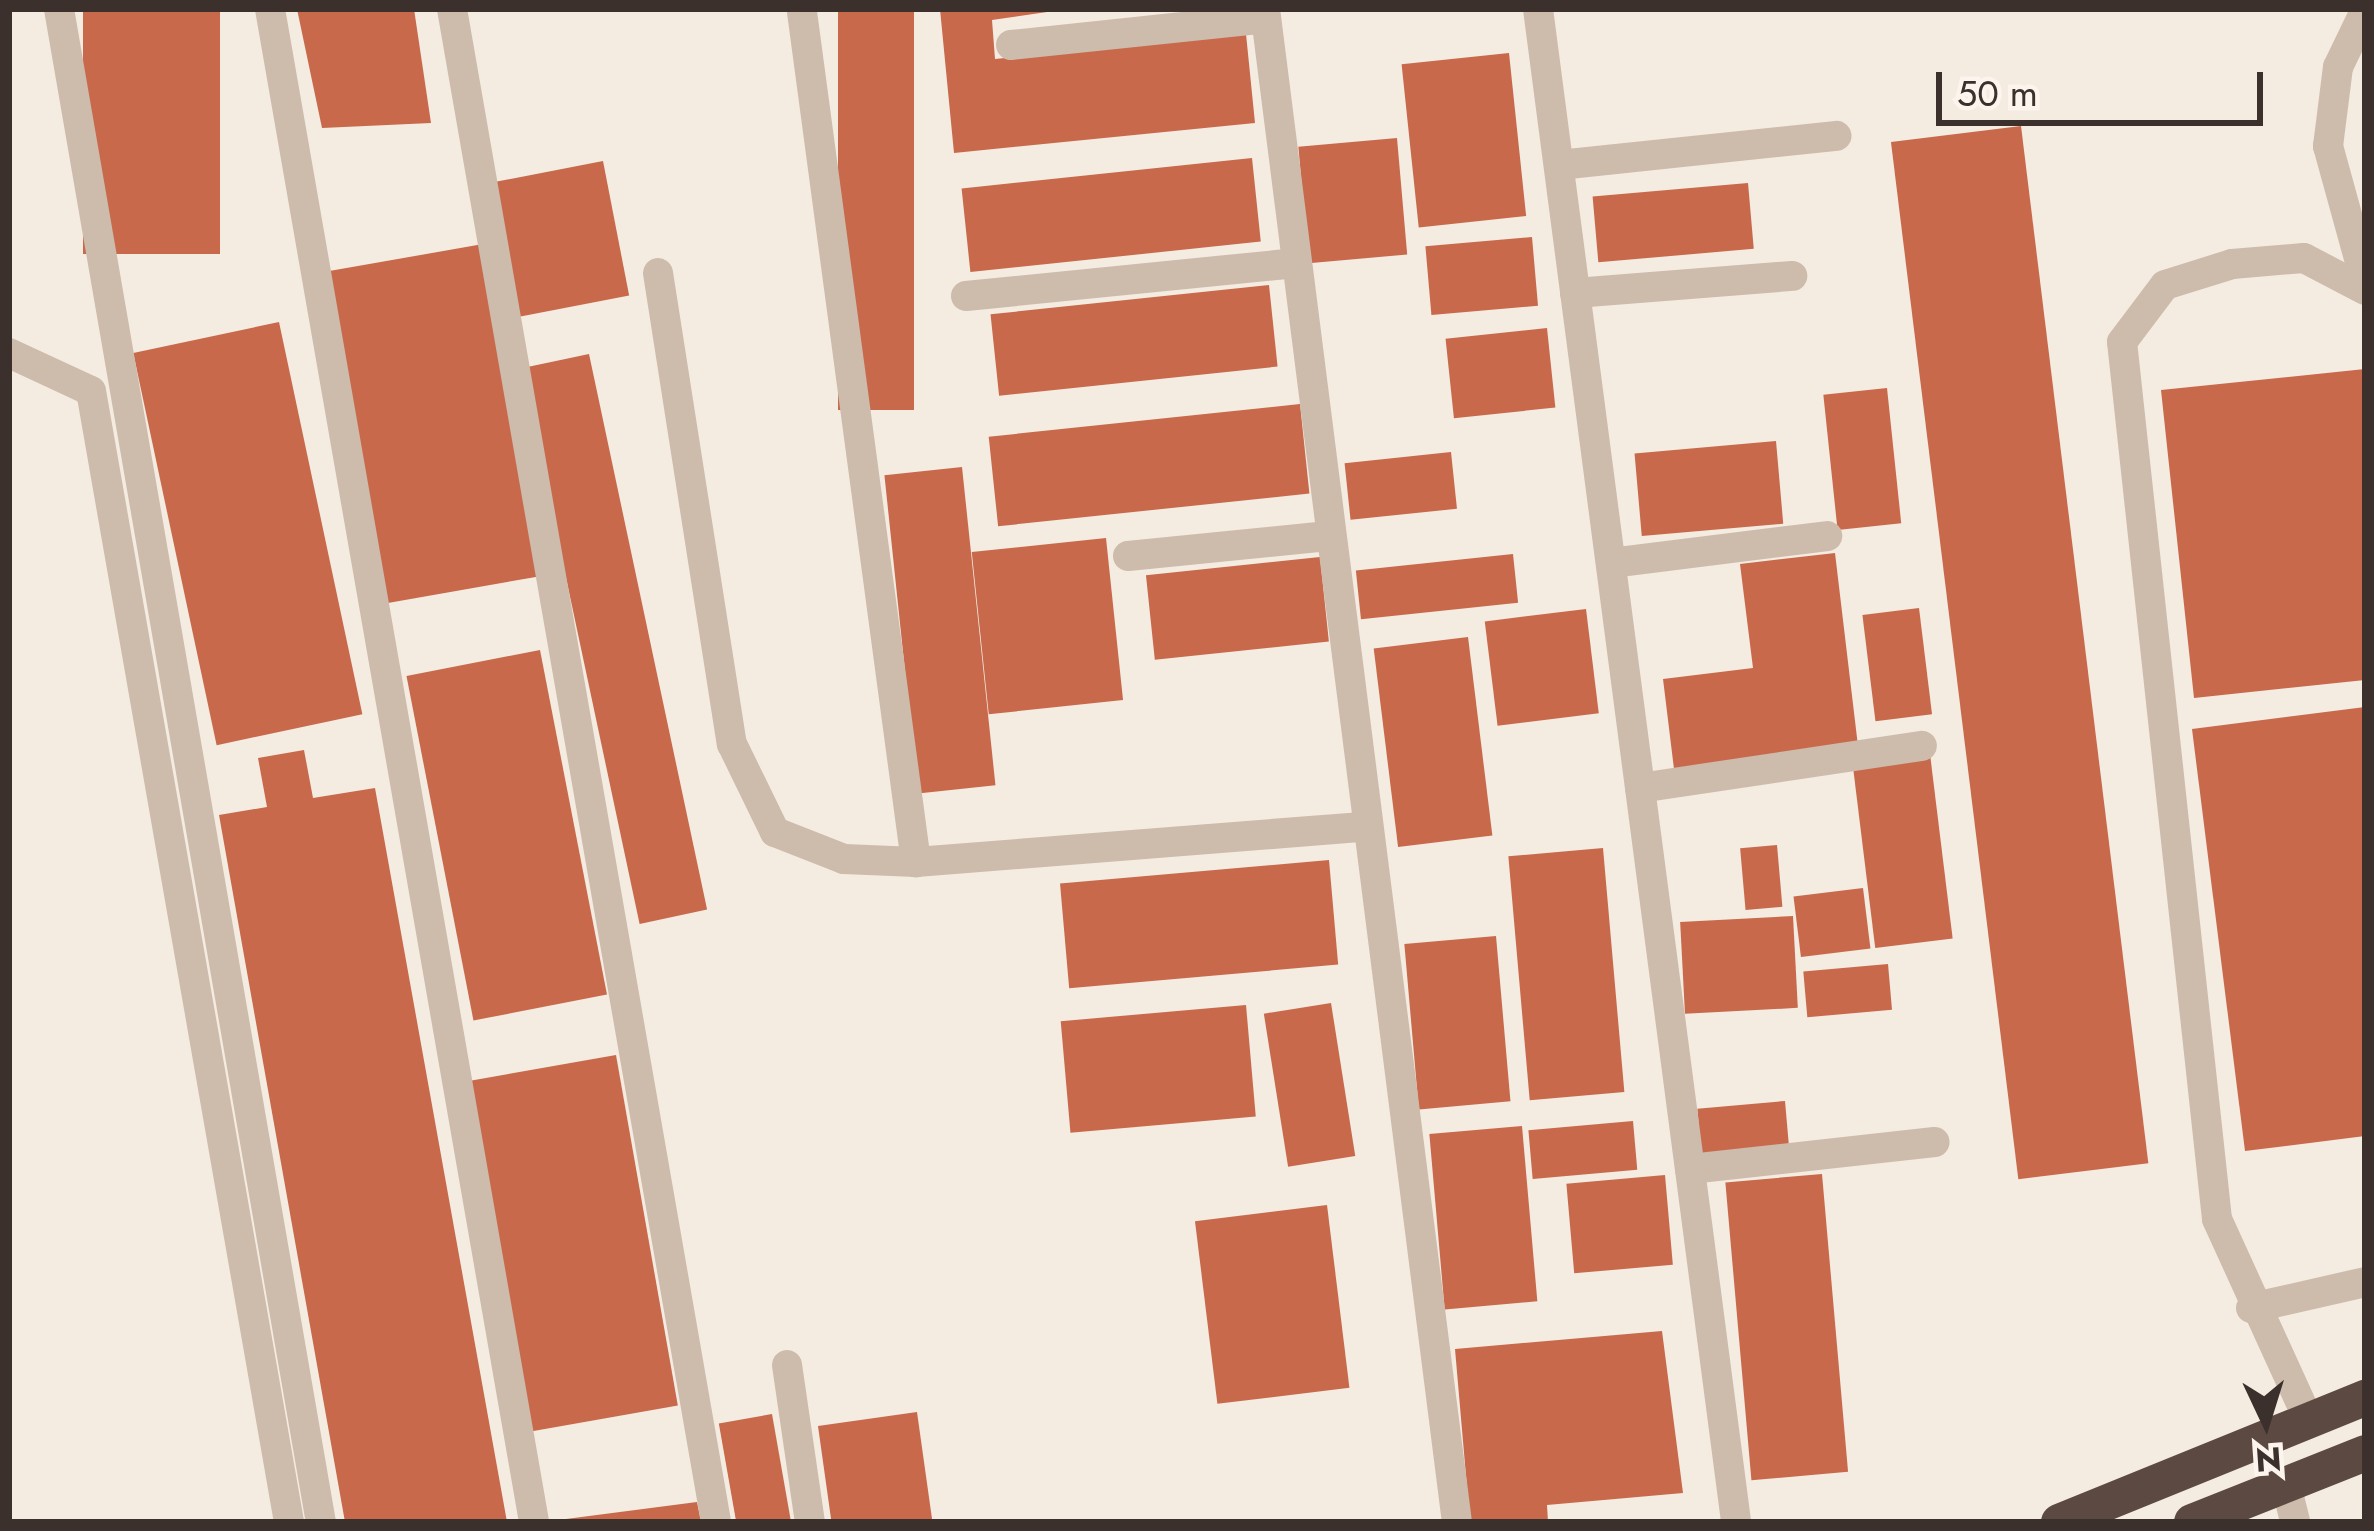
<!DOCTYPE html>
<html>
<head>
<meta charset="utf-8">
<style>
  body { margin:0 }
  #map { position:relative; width:2374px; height:1531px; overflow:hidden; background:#f4ebe1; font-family:Jost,sans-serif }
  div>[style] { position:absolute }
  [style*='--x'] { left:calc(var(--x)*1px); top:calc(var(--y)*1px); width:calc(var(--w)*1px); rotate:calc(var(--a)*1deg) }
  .building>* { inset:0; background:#c8694b; transform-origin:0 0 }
  .minor>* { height:30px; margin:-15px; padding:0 15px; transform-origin:15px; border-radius:15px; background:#cdbbac }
  .highway>* { height:36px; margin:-18px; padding:0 18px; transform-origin:18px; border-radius:18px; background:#5c4a42 }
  span { translate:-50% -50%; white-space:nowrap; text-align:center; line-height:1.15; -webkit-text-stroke:9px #fbf5ee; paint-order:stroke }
  .frame { position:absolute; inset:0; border:12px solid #3b302b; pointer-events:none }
  .north { position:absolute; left:2206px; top:1363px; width:120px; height:120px; -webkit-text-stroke:9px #fbf5ee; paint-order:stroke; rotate:176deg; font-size:33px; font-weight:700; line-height:48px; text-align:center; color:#3b302b }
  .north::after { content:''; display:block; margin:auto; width:42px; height:54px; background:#3b302b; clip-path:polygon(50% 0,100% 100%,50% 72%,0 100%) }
  .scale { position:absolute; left:1936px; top:72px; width:327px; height:54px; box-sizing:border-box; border:6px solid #3b302b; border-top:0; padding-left:15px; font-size:36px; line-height:42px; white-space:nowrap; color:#3b302b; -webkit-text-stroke:9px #fbf5ee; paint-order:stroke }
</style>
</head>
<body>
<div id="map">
  <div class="building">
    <div style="left:83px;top:9px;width:137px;height:245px"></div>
    <div style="clip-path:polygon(297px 9px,414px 9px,431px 123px,322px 128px)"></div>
    <div style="left:838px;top:9px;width:76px;height:401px"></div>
    <div style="clip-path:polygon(940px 9px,1068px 9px,992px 20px,995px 59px,1246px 34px,1255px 123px,954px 153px)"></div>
    <div style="left:1509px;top:53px;width:164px;height:108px;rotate:84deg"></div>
    <div style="left:2021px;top:126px;width:1045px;height:131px;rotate:83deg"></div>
    <div style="left:1397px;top:138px;width:117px;height:99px;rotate:85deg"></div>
    <div style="left:1252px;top:158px;width:84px;height:292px;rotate:84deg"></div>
    <div style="left:603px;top:161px;width:137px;height:112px;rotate:79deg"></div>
    <div style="left:1748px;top:183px;width:66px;height:156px;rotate:85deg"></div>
    <div style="left:1532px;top:237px;width:69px;height:107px;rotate:85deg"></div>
    <div style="left:483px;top:244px;width:337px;height:156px;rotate:80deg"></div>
    <div style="left:1269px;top:285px;width:82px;height:280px;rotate:84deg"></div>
    <div style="left:279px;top:322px;width:401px;height:149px;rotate:78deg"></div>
    <div style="left:1547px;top:328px;width:80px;height:102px;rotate:84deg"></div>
    <div style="left:589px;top:354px;width:568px;height:69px;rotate:78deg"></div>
    <div style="clip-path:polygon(2365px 369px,2365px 680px,2194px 698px,2161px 390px)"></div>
    <div style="left:1887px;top:388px;width:136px;height:64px;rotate:84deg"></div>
    <div style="left:1300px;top:404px;width:90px;height:313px;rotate:84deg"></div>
    <div style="left:1776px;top:441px;width:83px;height:142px;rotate:85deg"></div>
    <div style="left:1451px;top:452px;width:57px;height:107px;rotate:84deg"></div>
    <div style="left:962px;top:467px;width:320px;height:78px;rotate:84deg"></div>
    <div style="left:1106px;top:538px;width:163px;height:135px;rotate:84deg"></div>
    <div style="clip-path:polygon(1835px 553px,1858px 746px,1674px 769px,1663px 679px,1753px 668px,1740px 564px)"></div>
    <div style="left:1513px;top:554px;width:49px;height:158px;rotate:84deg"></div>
    <div style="left:1320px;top:557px;width:85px;height:175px;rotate:84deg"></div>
    <div style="left:1919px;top:608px;width:107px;height:57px;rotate:83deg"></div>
    <div style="left:1586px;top:609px;width:105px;height:102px;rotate:83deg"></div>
    <div style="left:1468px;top:637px;width:200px;height:95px;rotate:83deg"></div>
    <div style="left:540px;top:650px;width:351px;height:136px;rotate:79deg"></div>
    <div style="clip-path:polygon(2365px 707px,2365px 1136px,2245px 1151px,2192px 729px)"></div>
    <div style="clip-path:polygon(304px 750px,313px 798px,375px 788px,507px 1522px,345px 1522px,219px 815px,267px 807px,258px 758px)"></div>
    <div style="left:1930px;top:754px;width:186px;height:78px;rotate:83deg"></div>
    <div style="left:1777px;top:845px;width:62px;height:37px;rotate:85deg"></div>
    <div style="left:1603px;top:848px;width:245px;height:95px;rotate:85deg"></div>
    <div style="left:1329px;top:860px;width:105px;height:270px;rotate:85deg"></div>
    <div style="left:1863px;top:888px;width:61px;height:70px;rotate:83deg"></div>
    <div style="left:1793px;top:916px;width:92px;height:113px;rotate:87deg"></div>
    <div style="left:1496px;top:936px;width:166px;height:92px;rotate:85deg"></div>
    <div style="left:1888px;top:964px;width:46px;height:85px;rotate:85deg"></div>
    <div style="left:1331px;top:1003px;width:155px;height:68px;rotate:81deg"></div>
    <div style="left:1246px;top:1005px;width:112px;height:186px;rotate:85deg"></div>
    <div style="left:616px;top:1055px;width:356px;height:148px;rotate:80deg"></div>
    <div style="left:1785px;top:1101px;width:45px;height:88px;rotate:85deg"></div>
    <div style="left:1633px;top:1121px;width:49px;height:105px;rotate:85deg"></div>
    <div style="left:1522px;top:1126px;width:176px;height:93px;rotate:85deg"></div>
    <div style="left:1822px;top:1174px;width:299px;height:97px;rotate:85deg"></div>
    <div style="left:1665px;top:1175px;width:90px;height:99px;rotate:85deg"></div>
    <div style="left:1327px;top:1205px;width:184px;height:133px;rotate:83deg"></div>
    <div style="clip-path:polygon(1662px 1331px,1683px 1493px,1547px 1505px,1548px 1522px,1470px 1522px,1455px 1349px)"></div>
    <div style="left:917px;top:1412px;width:111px;height:100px;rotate:82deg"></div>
    <div style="left:772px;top:1414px;width:110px;height:54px;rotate:80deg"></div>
    <div style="clip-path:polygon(697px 1502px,701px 1522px,566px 1522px,566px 1519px)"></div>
  </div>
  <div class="minor">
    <div style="--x:59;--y:9;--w:1536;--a:80.18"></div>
    <div style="--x:270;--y:9;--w:1536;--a:80.1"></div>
    <div style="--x:452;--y:9;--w:1536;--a:80.1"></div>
    <div style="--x:1265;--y:9;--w:1525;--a:82.77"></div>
    <div style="--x:1538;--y:9;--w:1526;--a:82.54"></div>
    <div style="--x:2365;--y:11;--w:62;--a:115.7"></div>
    <div style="--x:2338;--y:67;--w:80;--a:97.2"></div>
    <div style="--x:2328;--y:146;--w:139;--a:74.6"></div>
    <div style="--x:802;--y:12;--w:858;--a:82.36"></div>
    <div style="--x:1011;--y:45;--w:256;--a:-6"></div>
    <div style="--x:1559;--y:165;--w:279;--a:-6"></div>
    <div style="--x:658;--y:273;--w:477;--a:81.1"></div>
    <div style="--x:732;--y:744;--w:98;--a:64"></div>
    <div style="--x:775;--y:832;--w:74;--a:21.4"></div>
    <div style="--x:844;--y:859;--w:72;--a:2.4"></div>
    <div style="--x:916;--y:862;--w:448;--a:-4.5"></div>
    <div style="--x:1575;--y:293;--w:218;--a:-4.5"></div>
    <div style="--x:966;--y:296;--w:332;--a:-5.7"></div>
    <div style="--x:9;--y:353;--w:90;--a:24.9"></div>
    <div style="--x:91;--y:391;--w:1148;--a:80.07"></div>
    <div style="--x:1128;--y:556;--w:201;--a:-5.7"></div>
    <div style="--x:1611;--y:563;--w:218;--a:-7.1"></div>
    <div style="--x:1640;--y:788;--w:285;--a:-8.5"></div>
    <div style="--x:1690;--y:1169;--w:246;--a:-6.3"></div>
    <div style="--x:2251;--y:1308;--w:117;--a:-12.8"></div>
    <div style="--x:787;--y:1365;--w:159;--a:81.7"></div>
    <div style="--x:2309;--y:1421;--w:222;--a:-114.5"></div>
    <div style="--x:2217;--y:1219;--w:882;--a:-96.18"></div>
    <div style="--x:2122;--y:342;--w:71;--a:-53"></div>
    <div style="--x:2165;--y:285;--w:70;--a:-17.4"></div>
    <div style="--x:2232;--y:264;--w:72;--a:-4.8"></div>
    <div style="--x:2304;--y:258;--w:69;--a:27.7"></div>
    <div style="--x:2286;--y:1485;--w:38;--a:76"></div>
  </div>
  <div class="highway">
    <div style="--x:2059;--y:1522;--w:330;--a:-22.1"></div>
    <div style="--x:2192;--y:1522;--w:186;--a:-21.7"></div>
  </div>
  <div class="frame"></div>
  <div class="north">N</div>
  <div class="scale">50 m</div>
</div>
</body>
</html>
